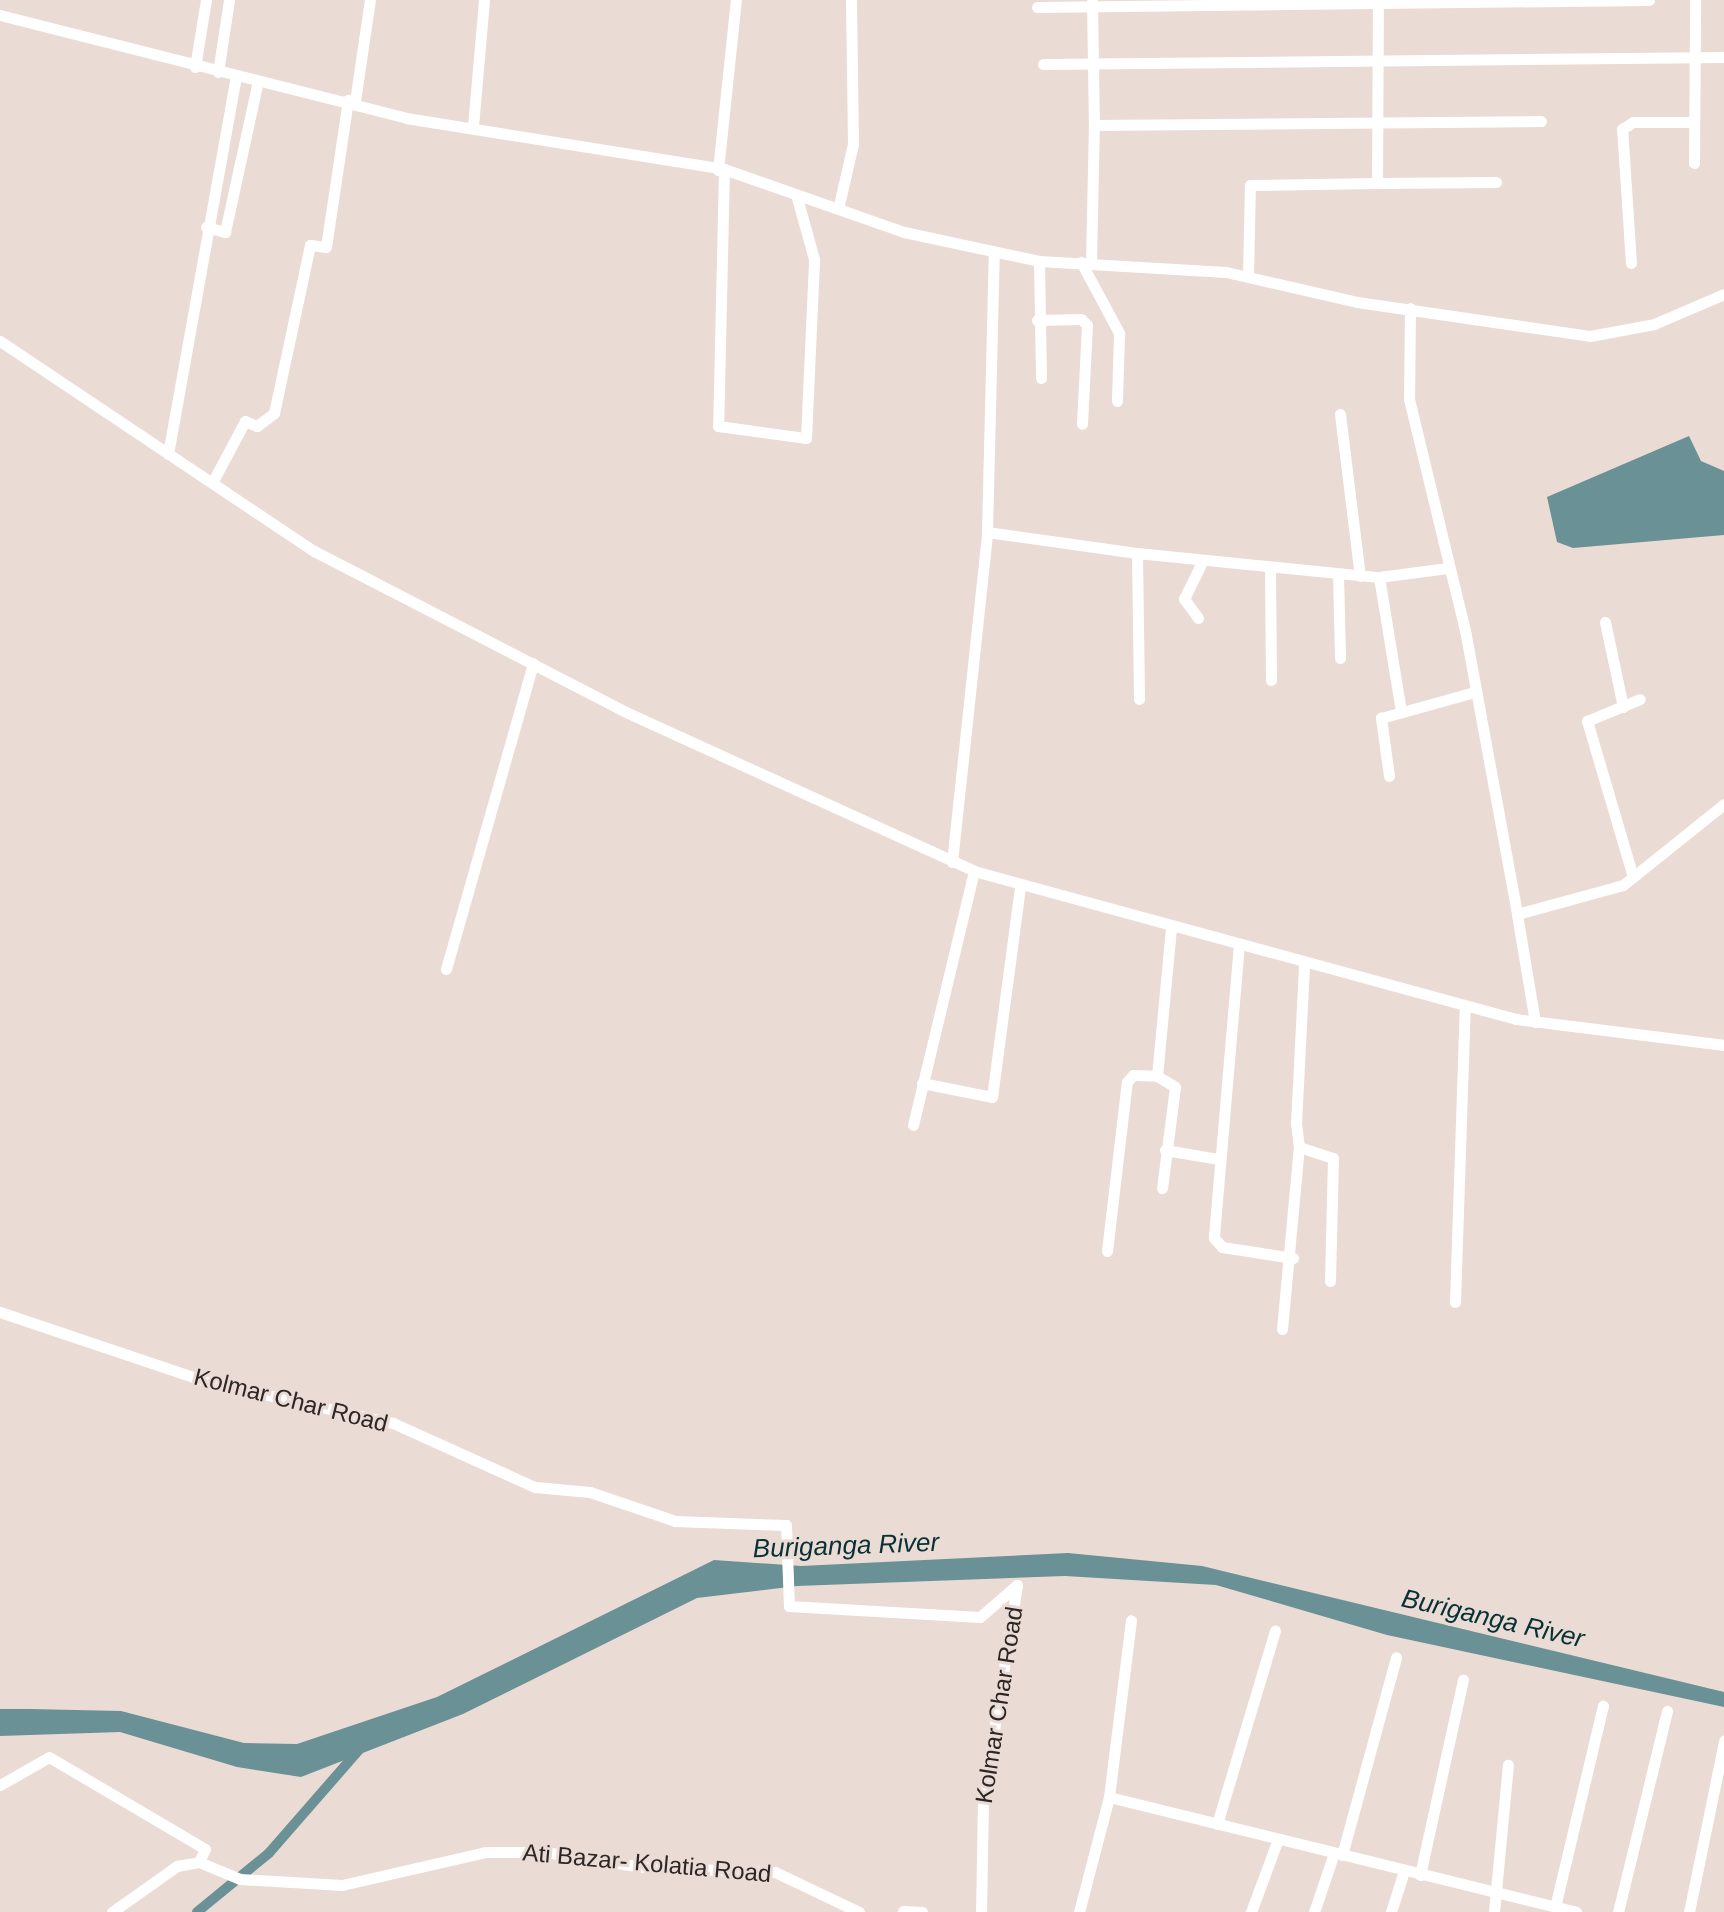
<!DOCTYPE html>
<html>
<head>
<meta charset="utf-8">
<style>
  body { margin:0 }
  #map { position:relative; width:1724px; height:1912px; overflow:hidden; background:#eadbd5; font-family:Arial,sans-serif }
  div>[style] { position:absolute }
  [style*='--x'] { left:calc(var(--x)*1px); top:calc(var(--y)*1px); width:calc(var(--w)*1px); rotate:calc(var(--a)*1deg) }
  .water>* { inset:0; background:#6a9195 }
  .canal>* { height:10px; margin:-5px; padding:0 5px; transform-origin:5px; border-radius:5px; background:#6a9195 }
  .street>* { height:11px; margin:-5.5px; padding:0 5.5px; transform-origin:5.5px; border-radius:5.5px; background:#fff }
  span { translate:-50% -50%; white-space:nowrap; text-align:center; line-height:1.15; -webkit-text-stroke:6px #eadbd5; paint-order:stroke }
  .street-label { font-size:24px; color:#2c2624 }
  .water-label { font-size:26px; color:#083135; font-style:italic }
</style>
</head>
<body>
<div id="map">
  <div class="water">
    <div style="clip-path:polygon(1689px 436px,1701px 461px,1724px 471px,1724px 535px,1573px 548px,1557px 542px,1547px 497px)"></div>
    <div style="clip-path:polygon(1068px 1553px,1202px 1566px,1724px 1692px,1724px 1707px,1387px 1635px,1216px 1585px,1065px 1576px,797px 1586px,697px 1598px,463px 1714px,301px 1777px,237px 1767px,120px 1732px,0 1736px,0 1709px,30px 1709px,121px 1711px,244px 1743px,297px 1744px,437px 1697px,714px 1560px,801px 1566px)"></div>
  </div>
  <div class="canal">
    <div style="--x:197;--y:1912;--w:93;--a:-39.3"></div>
    <div style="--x:269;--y:1853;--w:137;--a:-48.9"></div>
  </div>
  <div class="street">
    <div style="--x:1092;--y:2;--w:123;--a:89.1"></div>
    <div style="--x:1037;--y:7;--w:612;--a:-0.66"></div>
    <div style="--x:0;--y:15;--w:419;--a:14.2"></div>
    <div style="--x:406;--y:118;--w:322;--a:9.1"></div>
    <div style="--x:724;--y:169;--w:191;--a:19.3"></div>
    <div style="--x:904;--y:232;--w:138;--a:12.1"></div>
    <div style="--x:1039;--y:261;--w:187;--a:3.4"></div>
    <div style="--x:1226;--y:272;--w:134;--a:12.9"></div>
    <div style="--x:1357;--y:302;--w:235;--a:8.3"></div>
    <div style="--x:1590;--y:336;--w:65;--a:-10.6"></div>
    <div style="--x:1654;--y:324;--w:76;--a:-23.2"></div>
    <div style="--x:1043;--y:64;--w:681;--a:-0.59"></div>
    <div style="--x:195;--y:67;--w:68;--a:-80.7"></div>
    <div style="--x:218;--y:72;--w:73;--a:-81.3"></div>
    <div style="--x:355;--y:101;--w:102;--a:-81.6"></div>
    <div style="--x:473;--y:126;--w:126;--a:-85"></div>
    <div style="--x:1694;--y:163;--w:163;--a:-89.6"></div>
    <div style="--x:724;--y:169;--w:257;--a:91.3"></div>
    <div style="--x:718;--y:426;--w:89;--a:7.8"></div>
    <div style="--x:806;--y:438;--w:179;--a:-87.4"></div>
    <div style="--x:814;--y:259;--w:67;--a:-105.5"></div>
    <div style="--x:718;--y:170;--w:171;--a:-84"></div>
    <div style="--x:1377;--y:183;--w:119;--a:-0.5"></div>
    <div style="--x:839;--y:205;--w:63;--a:-77.1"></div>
    <div style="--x:853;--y:144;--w:144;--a:-90.8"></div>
    <div style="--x:206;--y:227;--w:20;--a:15"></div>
    <div style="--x:225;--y:232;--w:155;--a:-77.7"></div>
    <div style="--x:1039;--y:261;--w:117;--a:89"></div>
    <div style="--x:1081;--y:262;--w:81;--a:61.8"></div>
    <div style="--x:1119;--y:333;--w:68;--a:91.7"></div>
    <div style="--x:1091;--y:263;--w:138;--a:-88.8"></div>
    <div style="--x:1094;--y:125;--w:447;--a:-0.5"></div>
    <div style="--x:1631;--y:263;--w:134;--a:-93.8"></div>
    <div style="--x:1622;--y:129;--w:13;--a:-32"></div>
    <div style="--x:1633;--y:122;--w:60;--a:0"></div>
    <div style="--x:1248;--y:277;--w:92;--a:-88.8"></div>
    <div style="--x:1250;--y:185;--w:127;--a:-0.9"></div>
    <div style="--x:1377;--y:183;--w:182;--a:-89.7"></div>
    <div style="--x:1410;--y:308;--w:91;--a:90.6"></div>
    <div style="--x:1409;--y:399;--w:238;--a:76.4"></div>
    <div style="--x:1465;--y:630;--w:289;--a:79.6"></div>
    <div style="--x:1037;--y:320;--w:44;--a:-1.3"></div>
    <div style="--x:1081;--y:319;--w:8;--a:45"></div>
    <div style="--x:1087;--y:325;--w:99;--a:92.9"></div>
    <div style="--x:0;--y:341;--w:378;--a:33.8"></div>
    <div style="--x:314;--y:551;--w:353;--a:27.3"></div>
    <div style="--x:628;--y:713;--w:380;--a:24.5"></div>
    <div style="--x:974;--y:871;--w:562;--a:15.27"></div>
    <div style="--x:1516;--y:1019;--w:210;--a:7.1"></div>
    <div style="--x:1340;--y:414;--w:163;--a:83"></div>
    <div style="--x:168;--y:454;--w:384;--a:-79.8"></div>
    <div style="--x:213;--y:481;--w:68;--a:-61.9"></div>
    <div style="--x:245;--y:421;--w:13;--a:23"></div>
    <div style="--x:257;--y:426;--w:21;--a:-37"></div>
    <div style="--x:274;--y:413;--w:172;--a:-77.9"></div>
    <div style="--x:310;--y:245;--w:16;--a:7"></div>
    <div style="--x:326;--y:247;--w:149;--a:-81.5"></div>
    <div style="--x:987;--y:532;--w:151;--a:8"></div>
    <div style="--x:1137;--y:553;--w:146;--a:89.2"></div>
    <div style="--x:1137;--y:553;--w:243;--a:5.7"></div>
    <div style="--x:1379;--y:577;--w:69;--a:-7.5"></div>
    <div style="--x:1270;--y:568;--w:112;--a:89.5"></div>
    <div style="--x:1338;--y:574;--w:84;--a:88.6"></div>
    <div style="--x:1379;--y:577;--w:136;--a:80.7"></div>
    <div style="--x:1198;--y:618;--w:24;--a:-126"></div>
    <div style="--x:1184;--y:599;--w:41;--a:-64.1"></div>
    <div style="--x:1605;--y:622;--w:87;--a:78"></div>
    <div style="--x:1389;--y:776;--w:59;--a:-97.9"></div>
    <div style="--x:1381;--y:718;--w:98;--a:-15.5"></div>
    <div style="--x:952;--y:862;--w:332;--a:-83.9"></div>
    <div style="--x:987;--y:532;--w:280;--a:-88.6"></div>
    <div style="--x:1633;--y:877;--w:163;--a:-106.4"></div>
    <div style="--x:1587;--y:721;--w:57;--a:-22.5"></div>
    <div style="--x:1239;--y:944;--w:295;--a:94.9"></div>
    <div style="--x:1214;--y:1238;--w:12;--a:48"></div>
    <div style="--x:1222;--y:1247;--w:72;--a:8.8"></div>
    <div style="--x:1304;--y:966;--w:157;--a:92.9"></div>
    <div style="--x:1296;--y:1123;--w:24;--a:83"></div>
    <div style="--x:1299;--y:1147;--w:36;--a:18"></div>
    <div style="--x:1333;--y:1158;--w:123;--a:91.4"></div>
    <div style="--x:446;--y:969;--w:318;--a:-74.1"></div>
    <div style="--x:1535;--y:1022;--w:109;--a:-99.5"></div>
    <div style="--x:1517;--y:914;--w:110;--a:-15.3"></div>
    <div style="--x:1623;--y:885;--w:129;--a:-38.7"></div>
    <div style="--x:1157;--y:1076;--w:21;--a:31"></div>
    <div style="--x:1175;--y:1087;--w:102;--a:97.3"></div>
    <div style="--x:922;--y:1083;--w:71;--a:11.3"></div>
    <div style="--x:992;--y:1097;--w:212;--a:-82.4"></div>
    <div style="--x:913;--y:1125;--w:261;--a:-76.5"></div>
    <div style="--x:1165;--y:1150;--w:55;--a:9.5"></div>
    <div style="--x:1107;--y:1251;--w:170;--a:-83.3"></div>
    <div style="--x:1127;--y:1082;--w:9;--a:-49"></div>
    <div style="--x:1133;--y:1075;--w:24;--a:2"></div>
    <div style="--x:1157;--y:1076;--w:150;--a:-84.6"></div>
    <div style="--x:1455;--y:1302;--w:296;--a:-88.1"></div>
    <div style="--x:0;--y:1312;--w:216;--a:18.6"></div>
    <div style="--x:205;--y:1381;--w:193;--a:12.6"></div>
    <div style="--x:393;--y:1423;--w:156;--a:24.3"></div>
    <div style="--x:535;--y:1487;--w:55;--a:5.2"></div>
    <div style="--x:590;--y:1492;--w:90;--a:18.8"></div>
    <div style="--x:675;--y:1521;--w:111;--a:2.1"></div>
    <div style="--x:786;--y:1525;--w:81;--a:87.9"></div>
    <div style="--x:789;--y:1606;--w:191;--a:3.3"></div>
    <div style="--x:980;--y:1617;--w:49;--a:-40.9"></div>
    <div style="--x:1017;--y:1585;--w:218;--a:99"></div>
    <div style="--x:983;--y:1800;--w:112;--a:91"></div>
    <div style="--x:1282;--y:1329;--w:183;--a:-84.7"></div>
    <div style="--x:0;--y:1785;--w:56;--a:-29.7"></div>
    <div style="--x:49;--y:1757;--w:181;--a:30.5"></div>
    <div style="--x:205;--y:1849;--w:14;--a:115"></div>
    <div style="--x:1109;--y:1797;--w:481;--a:13.8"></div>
    <div style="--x:1217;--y:1824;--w:202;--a:-73.3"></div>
    <div style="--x:1342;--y:1855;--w:205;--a:-74.7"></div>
    <div style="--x:1420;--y:1875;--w:200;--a:-77.6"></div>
    <div style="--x:1555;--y:1907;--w:207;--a:-76.6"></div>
    <div style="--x:903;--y:1911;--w:19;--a:3"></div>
    <div style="--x:112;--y:1912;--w:80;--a:-35.3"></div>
    <div style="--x:177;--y:1866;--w:22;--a:-10"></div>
    <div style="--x:199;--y:1862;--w:44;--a:22.5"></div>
    <div style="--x:240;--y:1879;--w:102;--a:3.4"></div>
    <div style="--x:342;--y:1885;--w:148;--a:-12.9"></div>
    <div style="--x:486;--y:1852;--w:59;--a:0"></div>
    <div style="--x:545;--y:1852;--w:99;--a:8.7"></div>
    <div style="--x:643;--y:1867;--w:132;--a:2.2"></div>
    <div style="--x:775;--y:1872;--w:93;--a:25.5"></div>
    <div style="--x:1079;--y:1912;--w:119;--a:-75.4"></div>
    <div style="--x:1109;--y:1797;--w:178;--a:-82.9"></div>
    <div style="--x:1251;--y:1912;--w:78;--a:-69.7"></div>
    <div style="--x:1314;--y:1912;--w:62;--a:-71.3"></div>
    <div style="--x:1391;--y:1912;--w:43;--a:-72.4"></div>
    <div style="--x:1494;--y:1912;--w:148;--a:-84.6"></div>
    <div style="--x:1618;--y:1912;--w:207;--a:-76.3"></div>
    <div style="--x:1689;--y:1912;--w:175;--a:-78.4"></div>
  </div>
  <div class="street-label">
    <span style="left:291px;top:1400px;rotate:14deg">Kolmar Char Road</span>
    <span style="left:999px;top:1705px;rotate:-81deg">Kolmar Char Road</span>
    <span style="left:647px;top:1863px;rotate:5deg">Ati Bazar- Kolatia Road</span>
  </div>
  <div class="water-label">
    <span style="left:846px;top:1546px;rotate:-2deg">Buriganga River</span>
    <span style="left:1493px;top:1619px;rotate:13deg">Buriganga River</span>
  </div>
</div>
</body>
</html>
